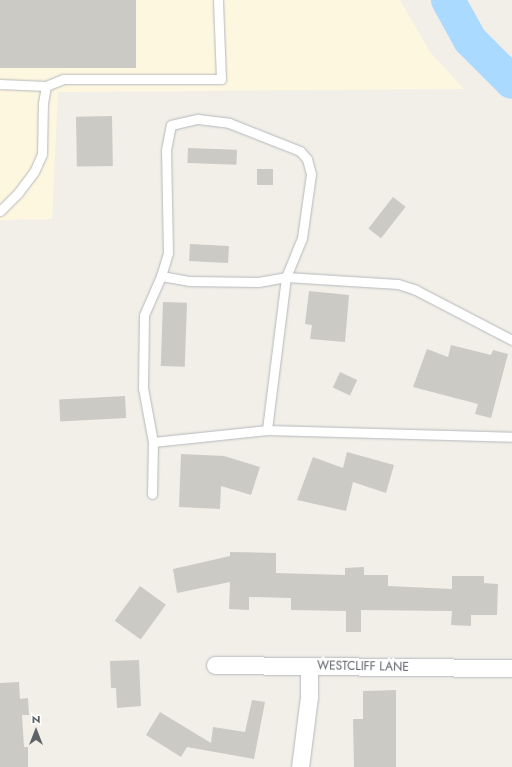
<!DOCTYPE html>
<html>
<head>
<meta charset="utf-8">
<style>
  body { margin:0 }
  #map { position:relative; width:512px; height:767px; overflow:hidden; background:#f1efe8; font-family:Jost,sans-serif }
  div>[style] { position:absolute }
  [style*='--x'] { left:calc(var(--x)*1px); top:calc(var(--y)*1px); width:calc(var(--w)*1px); rotate:calc(var(--a)*1deg) }
  .commercial>* { inset:0; background:#fef7e0 }
  .river>* { height:34px; margin:-17px; padding:0 17px; transform-origin:17px; border-radius:17px; background:#aadaff }
  .building>* { inset:0; background:#cccac5; transform-origin:0 0 }
  .roads { filter:drop-shadow(0 0 1px #b5b8bc) drop-shadow(0 0 1px #b5b8bc) }
  .service>* { height:9px; margin:-4.5px; padding:0 4.5px; transform-origin:4.5px; border-radius:4.5px; background:#fff }
  .minor>* { height:17px; margin:-8.5px; padding:0 8.5px; transform-origin:8.5px; border-radius:8.5px; background:#fff }
  span { translate:-50% -50%; white-space:nowrap; text-align:center; line-height:1.15; -webkit-text-stroke:4px #fff; paint-order:stroke }
  .street-label { font-size:12px; color:#5f6368 }
  .north { position:absolute; left:16px; top:711px; width:40px; height:40px; -webkit-text-stroke:3px #fff; paint-order:stroke; rotate:0deg; font-size:11px; font-weight:700; line-height:16px; text-align:center; color:#5f6368 }
  .north::after { content:''; display:block; margin:auto; width:14px; height:18px; background:#5f6368; clip-path:polygon(50% 0,100% 100%,50% 72%,0 100%) }
</style>
</head>
<body>
<div id="map">
  <div class="commercial">
    <div style="clip-path:polygon(0 0,400px 0,430px 52px,464px 89px,58px 92px,52px 219px,0 220px)"></div>
  </div>
  <div class="river">
    <div style="--x:448;--y:0;--w:46;--a:61.2"></div>
    <div style="--x:470;--y:40;--w:59;--a:45"></div>
  </div>
  <div class="building">
    <div style="left:0;top:0;width:136px;height:68px"></div>
    <div style="left:112px;top:116px;width:50px;height:36px;rotate:89deg"></div>
    <div style="left:188px;top:148px;width:49px;height:15px;rotate:2deg"></div>
    <div style="left:257px;top:169px;width:16px;height:16px"></div>
    <div style="left:393px;top:197px;width:16px;height:40px;rotate:38deg"></div>
    <div style="left:190px;top:244px;width:39px;height:17px;rotate:3deg"></div>
    <div style="clip-path:polygon(309px 291px,349px 295px,345px 342px,310px 339px,312px 325px,305px 324px)"></div>
    <div style="left:163px;top:302px;width:24px;height:64px;rotate:2deg"></div>
    <div style="clip-path:polygon(451px 345px,491px 355px,493px 350px,508px 354px,491px 418px,475px 414px,478px 404px,413px 387px,427px 349px,448px 357px)"></div>
    <div style="left:340px;top:372px;width:19px;height:17px;rotate:25deg"></div>
    <div style="left:125px;top:396px;width:22px;height:66px;rotate:87deg"></div>
    <div style="clip-path:polygon(347px 452px,394px 465px,386px 493px,353px 482px,346px 511px,297px 500px,313px 457px,343px 468px)"></div>
    <div style="clip-path:polygon(181px 454px,224px 456px,260px 467px,251px 495px,221px 486px,220px 509px,179px 507px)"></div>
    <div style="clip-path:polygon(230px 552px,276px 553px,276px 573px,345px 575px,345px 568px,364px 567px,364px 575px,388px 575px,388px 586px,452px 589px,452px 576px,484px 576px,484px 583px,498px 584px,497px 615px,471px 615px,471px 626px,451px 625px,452px 611px,361px 610px,361px 632px,346px 632px,346px 611px,291px 610px,291px 598px,249px 597px,249px 610px,229px 609px,230px 582px,177px 593px,173px 569px,230px 556px)"></div>
    <div style="left:140px;top:586px;width:32px;height:43px;rotate:36deg"></div>
    <div style="clip-path:polygon(139px 660px,141px 706px,117px 708px,116px 688px,111px 688px,110px 661px)"></div>
    <div style="clip-path:polygon(19px 682px,20px 699px,28px 698px,29px 715px,22px 715px,24px 747px,28px 747px,28px 767px,0 767px,0 683px)"></div>
    <div style="clip-path:polygon(396px 690px,396px 767px,354px 767px,353px 719px,363px 719px,363px 691px)"></div>
    <div style="clip-path:polygon(252px 700px,265px 702px,254px 759px,187px 747px,181px 757px,146px 735px,160px 712px,211px 743px,213px 727px,245px 732px)"></div>
  </div>
  <div class="roads">
    <div class="service">
      <div style="--x:0;--y:84;--w:46;--a:2.5"></div>
      <div style="--x:0;--y:211;--w:25;--a:-45"></div>
      <div style="--x:18;--y:193;--w:26;--a:-53"></div>
      <div style="--x:34;--y:172;--w:20;--a:-66"></div>
      <div style="--x:42;--y:154;--w:51;--a:-88.9"></div>
      <div style="--x:43;--y:103;--w:17;--a:-80"></div>
      <div style="--x:46;--y:86;--w:18;--a:-22"></div>
      <div style="--x:63;--y:79;--w:158;--a:0"></div>
      <div style="--x:221;--y:79;--w:79;--a:-92.2"></div>
      <div style="--x:161;--y:276;--w:28;--a:10"></div>
      <div style="--x:189;--y:281;--w:69;--a:0.8"></div>
      <div style="--x:258;--y:282;--w:28;--a:-10"></div>
      <div style="--x:286;--y:277;--w:112;--a:3.6"></div>
      <div style="--x:398;--y:284;--w:19;--a:18"></div>
      <div style="--x:416;--y:290;--w:108;--a:27.5"></div>
      <div style="--x:153;--y:442;--w:115;--a:-6"></div>
      <div style="--x:267;--y:430;--w:245;--a:1.6"></div>
      <div style="--x:152;--y:494;--w:52;--a:-88.9"></div>
      <div style="--x:153;--y:442;--w:55;--a:-100.5"></div>
      <div style="--x:143;--y:388;--w:73;--a:-89.2"></div>
      <div style="--x:144;--y:315;--w:43;--a:-66.4"></div>
      <div style="--x:161;--y:276;--w:24;--a:-73"></div>
      <div style="--x:168;--y:253;--w:103;--a:-91.1"></div>
      <div style="--x:166;--y:150;--w:25;--a:-79"></div>
      <div style="--x:171;--y:125;--w:28;--a:-13"></div>
      <div style="--x:198;--y:119;--w:31;--a:7"></div>
      <div style="--x:229;--y:123;--w:76;--a:21.5"></div>
      <div style="--x:300;--y:151;--w:11;--a:49"></div>
      <div style="--x:307;--y:159;--w:16;--a:75"></div>
      <div style="--x:311;--y:174;--w:65;--a:98"></div>
      <div style="--x:302;--y:238;--w:42;--a:112.3"></div>
      <div style="--x:286;--y:277;--w:154;--a:97.1"></div>
    </div>
    <div class="minor">
      <div style="--x:215;--y:665;--w:297;--a:0.6"></div>
      <div style="--x:300;--y:767;--w:71;--a:-82.7"></div>
      <div style="--x:309;--y:697;--w:31;--a:-90"></div>
    </div>
  </div>
  <div class="street-label">
    <span style="left:363px;top:667px;rotate:1deg">WESTCLIFF LANE</span>
  </div>
  <div class="north">N</div>
</div>
</body>
</html>
